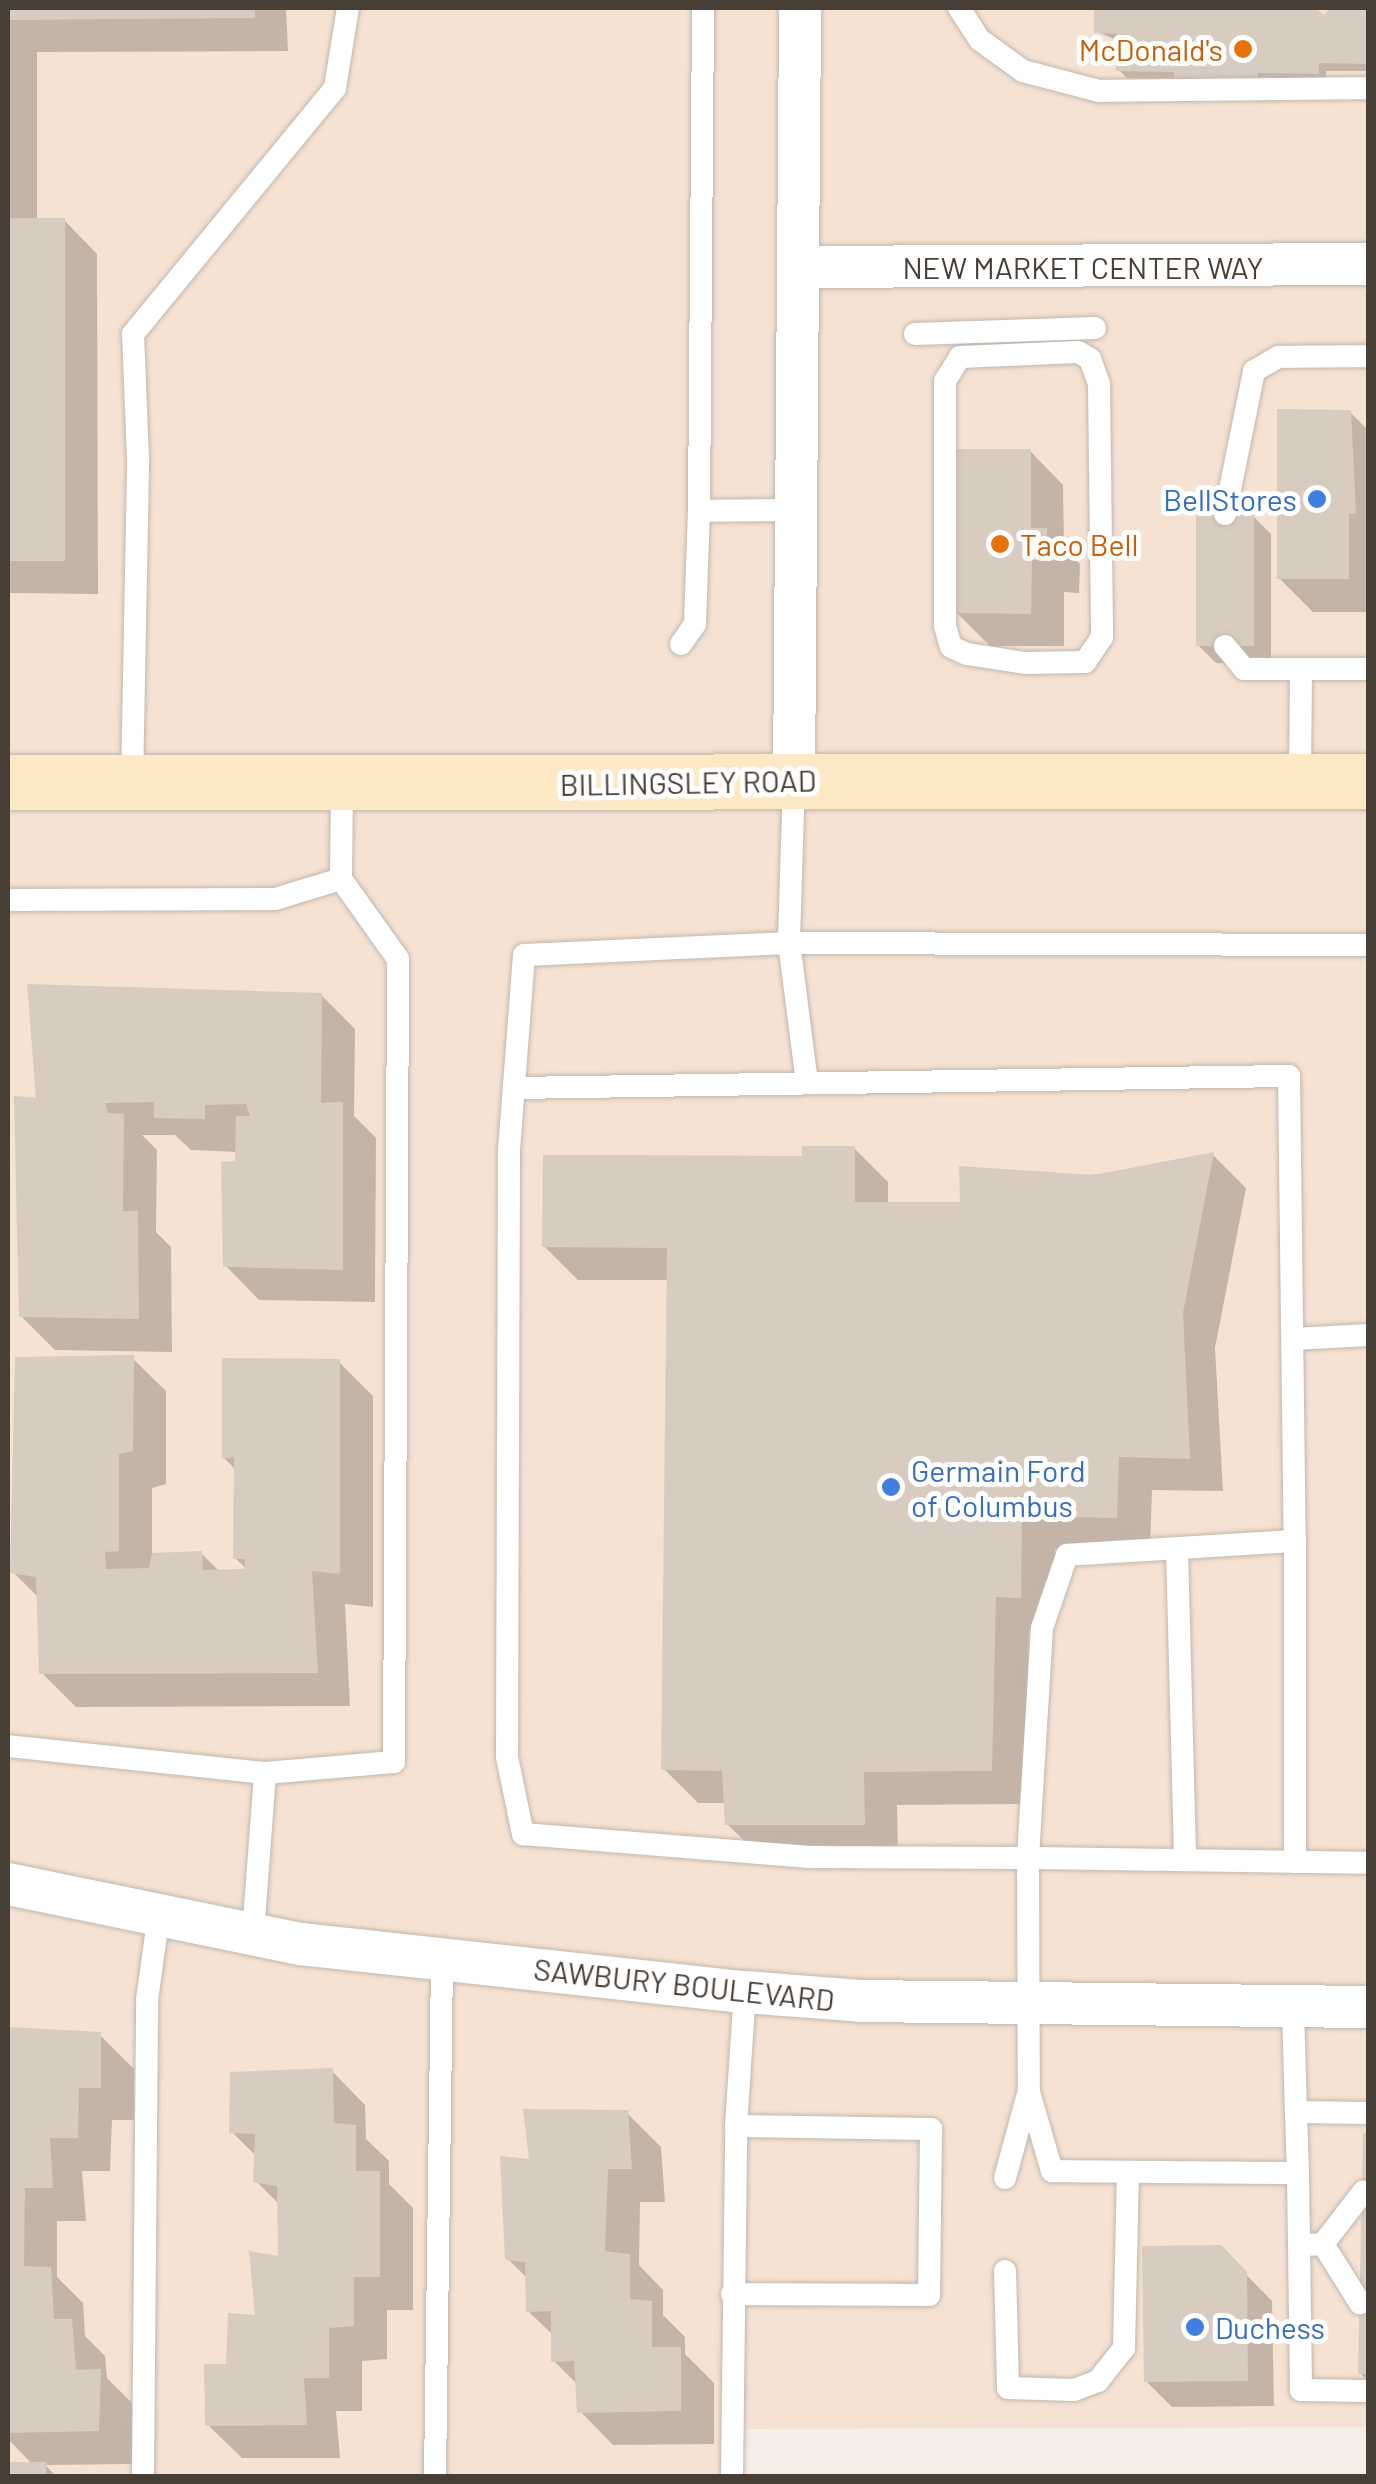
<!DOCTYPE html>
<html>
<head>
<meta charset="utf-8">
<style>
  body { margin:0 }
  #map { position:relative; width:1376px; height:2484px; overflow:hidden; background:#f4eee7; font-family:Barlow,sans-serif }
  div>[style] { position:absolute }
  [style*='--x'] { left:calc(var(--x)*1px); top:calc(var(--y)*1px); width:calc(var(--w)*1px); rotate:calc(var(--a)*1deg) }
  .commercial>* { inset:0; background:#f5e2d3 }
  .shadow>* { inset:0; background:#0003 }
  .building>* { inset:0; background:#d8cbc0; transform-origin:0 0 }
  .roads { filter:drop-shadow(0 0 2px #c2b7ad) drop-shadow(0 0 2px #c2b7ad) }
  .lane>* { height:22px; margin:-11px; padding:0 11px; transform-origin:11px; border-radius:11px; background:#fff }
  .street>* { height:42px; margin:-21px; padding:0 21px; transform-origin:21px; border-radius:21px; background:#fff }
  .secondary>* { height:55px; margin:-27.5px; padding:0 27.5px; transform-origin:27.5px; border-radius:27.5px; background:#fee9c7 }
  .dots>* { width:28px; height:28px; translate:-50% -50%; box-sizing:border-box; border:5px solid #fff; border-radius:50% }
  span { translate:-50% -50%; white-space:nowrap; text-align:center; line-height:1.15; -webkit-text-stroke:10px #fff; paint-order:stroke }
  .food-label { font-size:30px; color:#c56008 }
  .right { translate:-100% -50%; text-align:right }
  .left { translate:0 -50%; text-align:left }
  .street-label { font-size:30px; color:#473e36 }
  .shop-label { font-size:30px; color:#366cbe }
  .frame { position:absolute; inset:0; border:10px solid #473e36; pointer-events:none }
</style>
</head>
<body>
<div id="map">
  <div class="commercial">
    <div style="clip-path:polygon(8px 8px,1368px 8px,1368px 2427px,743px 2429px,743px 2476px,8px 2476px)"></div>
  </div>
  <div class="shadow">
    <div style="clip-path:polygon(8px 8px,286px 8px,288px 51px,37px 52px,37px 221px,64px 220px,97px 254px,98px 594px,8px 593px)"></div>
    <div style="clip-path:polygon(1097px 8px,1312px 8px,1323px 19px,1335px 8px,1368px 8px,1368px 71px,1326px 71px,1326px 81px,1127px 78px,1119px 70px,1119px 41px,1097px 32px)"></div>
    <div style="clip-path:polygon(1350px 412px,1368px 430px,1368px 612px,1313px 612px,1279px 578px)"></div>
    <div style="clip-path:polygon(1030px 451px,1063px 485px,1064px 548px,1080px 564px,1079px 593px,1064px 592px,1064px 646px,990px 646px,956px 612px)"></div>
    <div style="clip-path:polygon(1253px 516px,1271px 534px,1271px 664px,1216px 663px,1198px 645px)"></div>
    <div style="clip-path:polygon(321px 995px,355px 1029px,354px 1116px,376px 1138px,375px 1302px,259px 1300px,226px 1266px,238px 1152px,191px 1150px,175px 1135px,142px 1135px,157px 1150px,156px 1232px,171px 1247px,172px 1352px,55px 1350px,21px 1316px,39px 1101px)"></div>
    <div style="clip-path:polygon(854px 1148px,888px 1182px,888px 1204px,962px 1204px,1051px 1178px,1164px 1169px,1213px 1155px,1246px 1188px,1215px 1348px,1223px 1491px,1152px 1490px,1150px 1551px,1055px 1549px,1054px 1631px,1029px 1630px,1025px 1804px,897px 1805px,898px 1858px,761px 1857px,727px 1824px,726px 1803px,698px 1803px,664px 1769px,669px 1280px,578px 1280px,544px 1246px)"></div>
    <div style="clip-path:polygon(132px 1358px,166px 1391px,166px 1484px,152px 1488px,152px 1555px,201px 1553px,220px 1572px,249px 1571px,235px 1558px,237px 1471px,224px 1458px,339px 1362px,373px 1396px,373px 1607px,345px 1604px,350px 1706px,76px 1707px,42px 1673px,39px 1598px,13px 1572px)"></div>
    <div style="clip-path:polygon(8px 2030px,100px 2035px,134px 2069px,134px 2120px,112px 2120px,110px 2171px,82px 2171px,86px 2221px,57px 2221px,57px 2277px,83px 2303px,85px 2336px,105px 2356px,107px 2378px,134px 2405px,132px 2464px,45px 2465px,56px 2476px,8px 2476px,8px 2464px,33px 2465px,8px 2439px)"></div>
    <div style="clip-path:polygon(332px 2071px,365px 2105px,366px 2139px,389px 2161px,389px 2184px,413px 2208px,413px 2310px,387px 2310px,387px 2359px,362px 2361px,362px 2411px,336px 2411px,340px 2458px,242px 2458px,208px 2425px,281px 2259px,280px 2205px,256px 2181px,256px 2156px,232px 2132px)"></div>
    <div style="clip-path:polygon(627px 2113px,661px 2147px,665px 2202px,640px 2202px,639px 2265px,663px 2290px,663px 2315px,685px 2337px,685px 2354px,714px 2383px,714px 2444px,613px 2445px,580px 2411px,578px 2385px,554px 2361px,554px 2336px,528px 2311px,528px 2279px,508px 2259px,532px 2162px)"></div>
    <div style="clip-path:polygon(1365px 2136px,1368px 2136px,1368px 2381px,1360px 2373px)"></div>
    <div style="clip-path:polygon(1220px 2248px,1272px 2301px,1274px 2406px,1172px 2407px,1146px 2381px)"></div>
  </div>
  <div class="building">
    <div style="clip-path:polygon(8px 8px,255px 8px,255px 18px,8px 20px)"></div>
    <div style="clip-path:polygon(1094px 8px,1316px 8px,1323px 15px,1331px 8px,1368px 8px,1368px 64px,1319px 63px,1319px 74px,1258px 73px,1258px 84px,1174px 82px,1174px 72px,1116px 71px,1117px 34px,1094px 33px)"></div>
    <div style="left:65px;top:218px;width:343px;height:57px;rotate:90deg"></div>
    <div style="clip-path:polygon(1277px 409px,1351px 410px,1356px 514px,1349px 514px,1349px 579px,1277px 579px)"></div>
    <div style="clip-path:polygon(954px 449px,1031px 449px,1031px 528px,1047px 528px,1047px 560px,1032px 560px,1031px 614px,954px 613px)"></div>
    <div style="left:1196px;top:514px;width:58px;height:132px"></div>
    <div style="clip-path:polygon(27px 984px,322px 993px,321px 1103px,343px 1102px,343px 1270px,223px 1267px,221px 1162px,235px 1161px,236px 1116px,250px 1116px,246px 1104px,205px 1105px,205px 1119px,154px 1118px,154px 1102px,105px 1103px,108px 1113px,124px 1114px,123px 1211px,138px 1211px,139px 1319px,19px 1317px,14px 1096px,36px 1098px)"></div>
    <div style="clip-path:polygon(802px 1146px,855px 1146px,855px 1202px,960px 1202px,959px 1166px,1094px 1175px,1214px 1152px,1183px 1313px,1190px 1459px,1119px 1457px,1117px 1518px,1022px 1516px,1021px 1598px,996px 1597px,992px 1771px,864px 1772px,865px 1825px,725px 1825px,722px 1771px,661px 1770px,667px 1248px,542px 1247px,543px 1155px,802px 1156px)"></div>
    <div style="clip-path:polygon(134px 1355px,133px 1451px,119px 1454px,119px 1551px,105px 1552px,106px 1569px,149px 1568px,152px 1553px,202px 1551px,203px 1570px,245px 1569px,245px 1559px,233px 1559px,234px 1457px,222px 1459px,222px 1358px,340px 1359px,340px 1574px,312px 1571px,318px 1673px,39px 1674px,36px 1577px,10px 1573px,15px 1357px)"></div>
    <div style="clip-path:polygon(8px 2027px,101px 2032px,101px 2088px,79px 2088px,78px 2138px,50px 2138px,53px 2188px,25px 2188px,24px 2266px,51px 2267px,54px 2319px,72px 2319px,76px 2370px,101px 2369px,99px 2431px,8px 2433px)"></div>
    <div style="clip-path:polygon(333px 2068px,334px 2123px,356px 2125px,356px 2171px,380px 2171px,380px 2277px,354px 2277px,354px 2326px,329px 2328px,329px 2378px,304px 2378px,307px 2425px,205px 2426px,204px 2364px,226px 2364px,228px 2313px,255px 2315px,249px 2251px,278px 2256px,277px 2186px,253px 2182px,255px 2134px,229px 2133px,230px 2072px)"></div>
    <div style="clip-path:polygon(523px 2109px,628px 2110px,632px 2169px,608px 2169px,605px 2251px,630px 2254px,630px 2299px,652px 2301px,652px 2347px,681px 2347px,681px 2411px,577px 2413px,574px 2361px,551px 2362px,551px 2311px,526px 2312px,525px 2262px,505px 2260px,500px 2156px,529px 2159px)"></div>
    <div style="clip-path:polygon(1363px 2133px,1368px 2133px,1368px 2374px,1358px 2374px)"></div>
    <div style="clip-path:polygon(1221px 2245px,1247px 2272px,1248px 2381px,1144px 2382px,1142px 2246px)"></div>
    <div style="left:8px;top:2462px;width:38px;height:14px"></div>
  </div>
  <div class="roads">
    <div class="lane">
      <div style="--x:959;--y:8;--w:38;--a:57"></div>
      <div style="--x:980;--y:40;--w:53;--a:35.8"></div>
      <div style="--x:1023;--y:71;--w:79;--a:14.7"></div>
      <div style="--x:1099;--y:91;--w:269;--a:-0.6"></div>
      <div style="--x:915;--y:334;--w:180;--a:-1.9"></div>
      <div style="--x:1078;--y:352;--w:14;--a:30"></div>
      <div style="--x:1090;--y:359;--w:27;--a:70"></div>
      <div style="--x:1099;--y:384;--w:253;--a:89.3"></div>
      <div style="--x:1102;--y:637;--w:30;--a:124"></div>
      <div style="--x:1085;--y:662;--w:60;--a:179"></div>
      <div style="--x:1025;--y:663;--w:59;--a:-171.2"></div>
      <div style="--x:967;--y:654;--w:17;--a:-156"></div>
      <div style="--x:951;--y:647;--w:22;--a:-106"></div>
      <div style="--x:945;--y:626;--w:245;--a:-90"></div>
      <div style="--x:945;--y:381;--w:28;--a:-58"></div>
      <div style="--x:960;--y:357;--w:118;--a:-2.4"></div>
      <div style="--x:699;--y:511;--w:503;--a:-89.54"></div>
      <div style="--x:1225;--y:514;--w:146;--a:-78.5"></div>
      <div style="--x:1254;--y:371;--w:28;--a:-30"></div>
      <div style="--x:1278;--y:357;--w:90;--a:-0.6"></div>
      <div style="--x:681;--y:644;--w:24;--a:-55"></div>
      <div style="--x:695;--y:624;--w:113;--a:-88"></div>
      <div style="--x:699;--y:511;--w:97;--a:-0.6"></div>
      <div style="--x:1225;--y:646;--w:30;--a:50"></div>
      <div style="--x:1244;--y:669;--w:57;--a:0"></div>
      <div style="--x:794;--y:780;--w:163;--a:91.8"></div>
      <div style="--x:789;--y:943;--w:265;--a:177.4"></div>
      <div style="--x:524;--y:955;--w:197;--a:94.4"></div>
      <div style="--x:509;--y:1151;--w:606;--a:90.19"></div>
      <div style="--x:507;--y:1757;--w:79;--a:78.3"></div>
      <div style="--x:523;--y:1834;--w:290;--a:4.6"></div>
      <div style="--x:812;--y:1857;--w:216;--a:0.3"></div>
      <div style="--x:1028;--y:1858;--w:234;--a:89.8"></div>
      <div style="--x:1029;--y:2092;--w:82;--a:73.8"></div>
      <div style="--x:1052;--y:2171;--w:246;--a:0.5"></div>
      <div style="--x:1298;--y:2173;--w:217;--a:89.2"></div>
      <div style="--x:1301;--y:2390;--w:67;--a:0.9"></div>
      <div style="--x:1300;--y:781;--w:112;--a:-89.5"></div>
      <div style="--x:1301;--y:669;--w:67;--a:0"></div>
      <div style="--x:132;--y:782;--w:324;--a:-88.9"></div>
      <div style="--x:138;--y:458;--w:124;--a:-92.3"></div>
      <div style="--x:133;--y:334;--w:318;--a:-50.6"></div>
      <div style="--x:335;--y:88;--w:81;--a:-80.8"></div>
      <div style="--x:8;--y:900;--w:267;--a:-0.2"></div>
      <div style="--x:275;--y:899;--w:69;--a:-16.9"></div>
      <div style="--x:807;--y:1083;--w:141;--a:-97.3"></div>
      <div style="--x:789;--y:943;--w:579;--a:0.2"></div>
      <div style="--x:514;--y:1088;--w:775;--a:-0.89"></div>
      <div style="--x:1289;--y:1076;--w:465;--a:89.3"></div>
      <div style="--x:1295;--y:1541;--w:228;--a:176.5"></div>
      <div style="--x:1067;--y:1555;--w:77;--a:108.9"></div>
      <div style="--x:1042;--y:1628;--w:230;--a:93.5"></div>
      <div style="--x:1028;--y:1858;--w:340;--a:0.8"></div>
      <div style="--x:1294;--y:1339;--w:74;--a:-3.1"></div>
      <div style="--x:1177;--y:1549;--w:311;--a:88.5"></div>
      <div style="--x:8;--y:1746;--w:258;--a:6"></div>
      <div style="--x:1295;--y:1862;--w:321;--a:-90"></div>
      <div style="--x:253;--y:1934;--w:161;--a:-85.7"></div>
      <div style="--x:265;--y:1773;--w:129;--a:-4.9"></div>
      <div style="--x:394;--y:1762;--w:803;--a:-89.71"></div>
      <div style="--x:398;--y:959;--w:98;--a:-125.5"></div>
      <div style="--x:341;--y:879;--w:96;--a:-89.4"></div>
      <div style="--x:1293;--y:2007;--w:105;--a:88.4"></div>
      <div style="--x:1298;--y:2173;--w:61;--a:-91.9"></div>
      <div style="--x:1296;--y:2112;--w:72;--a:0.8"></div>
      <div style="--x:1005;--y:2178;--w:87;--a:-74.7"></div>
      <div style="--x:1323;--y:2244;--w:66;--a:-52.4"></div>
      <div style="--x:1300;--y:2245;--w:23;--a:-2"></div>
      <div style="--x:1323;--y:2244;--w:70;--a:57.9"></div>
      <div style="--x:1005;--y:2271;--w:117;--a:88.5"></div>
      <div style="--x:1008;--y:2388;--w:66;--a:1.7"></div>
      <div style="--x:1074;--y:2390;--w:26;--a:-21"></div>
      <div style="--x:1098;--y:2381;--w:42;--a:-51.8"></div>
      <div style="--x:1124;--y:2348;--w:175;--a:-88.7"></div>
      <div style="--x:732;--y:2294;--w:197;--a:0.3"></div>
      <div style="--x:929;--y:2295;--w:166;--a:-89.3"></div>
      <div style="--x:931;--y:2129;--w:195;--a:-179.1"></div>
      <div style="--x:143;--y:2476;--w:476;--a:-89.5"></div>
      <div style="--x:147;--y:2000;--w:87;--a:-82.1"></div>
      <div style="--x:435;--y:2476;--w:517;--a:-89.22"></div>
      <div style="--x:732;--y:2476;--w:350;--a:-89.3"></div>
      <div style="--x:736;--y:2126;--w:134;--a:-86.2"></div>
    </div>
    <div class="street">
      <div style="--x:798;--y:267;--w:570;--a:-0.3"></div>
      <div style="--x:794;--y:780;--w:772;--a:-89.55"></div>
      <div style="--x:8;--y:1884;--w:299;--a:11.6"></div>
      <div style="--x:301;--y:1944;--w:447;--a:6.2"></div>
      <div style="--x:745;--y:1992;--w:116;--a:4.4"></div>
      <div style="--x:861;--y:2001;--w:507;--a:0.68"></div>
    </div>
    <div class="secondary">
      <div style="--x:8;--y:782;--w:1360;--a:-0.04"></div>
    </div>
  </div>
  <div class="dots">
    <div style="left:1243px;top:49px;background:#e8710a"></div>
    <div style="left:1317px;top:499px;background:#3f7fe0"></div>
    <div style="left:1000px;top:544px;background:#e8710a"></div>
    <div style="left:891px;top:1487px;background:#3f7fe0"></div>
    <div style="left:1195px;top:2327px;background:#3f7fe0"></div>
  </div>
  <div class="food-label">
    <span class="right" style="left:1223px;top:49px">McDonald's</span>
    <span class="left" style="left:1020px;top:544px">Taco Bell</span>
  </div>
  <div class="street-label">
    <span style="left:1083px;top:267px">NEW MARKET CENTER WAY</span>
    <span style="left:688px;top:782px;rotate:-1deg">BILLINGSLEY ROAD</span>
    <span style="left:684px;top:1984px;rotate:6deg">SAWBURY BOULEVARD</span>
  </div>
  <div class="shop-label">
    <span class="right" style="left:1297px;top:499px">BellStores</span>
    <span class="left" style="left:911px;top:1487px">Germain Ford<br>of Columbus</span>
    <span class="left" style="left:1215px;top:2327px">Duchess</span>
  </div>
  <div class="frame"></div>
</div>
</body>
</html>
